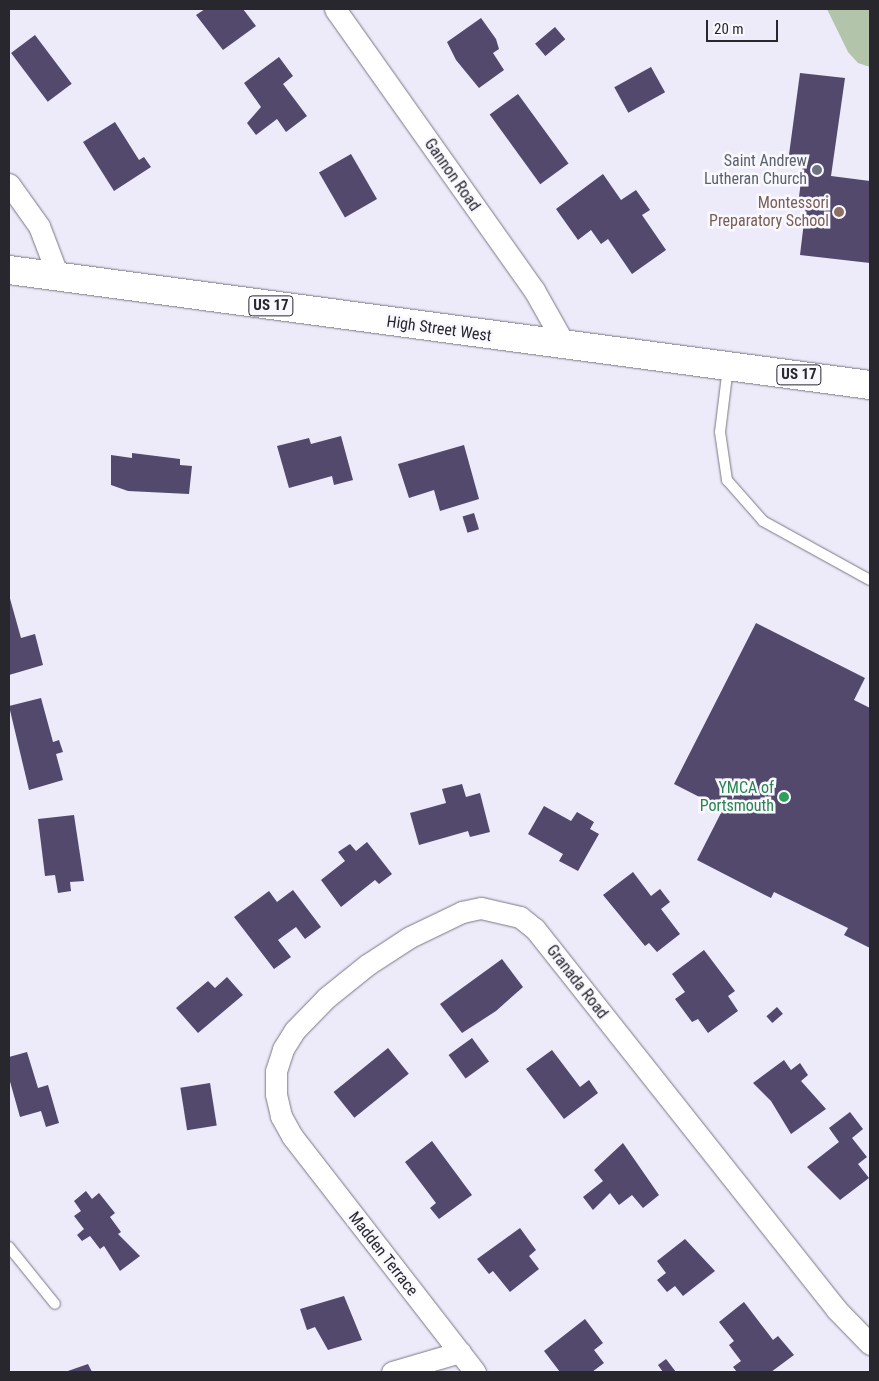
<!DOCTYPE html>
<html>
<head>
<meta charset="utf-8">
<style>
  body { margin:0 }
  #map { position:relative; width:879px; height:1381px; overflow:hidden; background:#edeaf9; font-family:"Roboto Condensed",sans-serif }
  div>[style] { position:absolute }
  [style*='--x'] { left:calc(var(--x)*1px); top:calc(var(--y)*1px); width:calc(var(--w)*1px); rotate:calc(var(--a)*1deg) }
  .green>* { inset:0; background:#b2c4aa }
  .building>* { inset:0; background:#52496d; transform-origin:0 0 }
  .roads { filter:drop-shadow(0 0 1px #7a7885) drop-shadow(0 0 1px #7a7885) }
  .lane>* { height:10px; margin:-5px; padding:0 5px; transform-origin:5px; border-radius:5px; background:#fff }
  .street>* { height:21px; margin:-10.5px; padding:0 10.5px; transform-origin:10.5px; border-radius:10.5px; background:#fff }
  .primary>* { height:28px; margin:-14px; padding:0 14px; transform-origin:14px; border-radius:14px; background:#fff }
  .dots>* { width:14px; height:14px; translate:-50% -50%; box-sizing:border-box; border:2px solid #faf8ff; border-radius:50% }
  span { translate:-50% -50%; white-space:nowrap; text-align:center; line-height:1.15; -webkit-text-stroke:5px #faf8ff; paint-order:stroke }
  .shield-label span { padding:1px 4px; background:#faf8ff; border:1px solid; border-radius:4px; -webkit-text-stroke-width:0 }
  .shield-label { font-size:15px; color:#28272d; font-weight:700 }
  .worship-label { font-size:16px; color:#5b616d }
  .right { translate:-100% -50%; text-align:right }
  .street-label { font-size:16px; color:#28272d }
  .education-label { font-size:16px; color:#785e54 }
  .leisure-label { font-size:16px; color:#27864d }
  .frame { position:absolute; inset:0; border:10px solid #28272d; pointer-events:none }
  .scale { position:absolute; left:706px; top:20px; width:72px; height:22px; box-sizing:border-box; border:2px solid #28272d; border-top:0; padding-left:6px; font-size:15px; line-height:18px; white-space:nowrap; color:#28272d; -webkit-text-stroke:4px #faf8ff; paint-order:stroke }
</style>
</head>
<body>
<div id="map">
  <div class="green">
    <div style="clip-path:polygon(827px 9px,870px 9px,870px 67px,858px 63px,848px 52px)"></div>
  </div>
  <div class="building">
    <div style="clip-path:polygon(205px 9px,243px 9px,256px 26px,223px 50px,196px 15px)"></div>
    <div style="clip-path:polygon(481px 18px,496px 39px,499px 49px,493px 53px,504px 70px,479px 88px,456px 60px,447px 42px)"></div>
    <div style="left:555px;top:27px;width:16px;height:26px;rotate:50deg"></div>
    <div style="left:35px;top:35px;width:61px;height:30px;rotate:53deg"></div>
    <div style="clip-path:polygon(279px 57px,293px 76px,283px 84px,307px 116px,286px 132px,277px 119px,256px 135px,247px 123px,261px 107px,244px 83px)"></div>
    <div style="left:651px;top:67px;width:29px;height:42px;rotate:61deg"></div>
    <div style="clip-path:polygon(800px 73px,845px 78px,831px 176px,870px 181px,870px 263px,800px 255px,807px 197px,799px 197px,803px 164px,788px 162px)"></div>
    <div style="left:518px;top:94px;width:86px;height:35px;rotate:54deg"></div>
    <div style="clip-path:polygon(115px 122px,139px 160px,144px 157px,151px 167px,114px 191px,83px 142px)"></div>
    <div style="left:351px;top:154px;width:52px;height:37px;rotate:60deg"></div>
    <div style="clip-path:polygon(603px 174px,621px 200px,636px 190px,650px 210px,642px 215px,666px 250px,632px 274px,608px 239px,601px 244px,591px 230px,578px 240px,556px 209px)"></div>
    <div style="clip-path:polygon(341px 436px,353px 480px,334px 485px,332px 476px,289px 488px,277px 446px,309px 438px,311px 444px)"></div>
    <div style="clip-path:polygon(464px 445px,479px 499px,440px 511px,434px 490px,409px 498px,398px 464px)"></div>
    <div style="clip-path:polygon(132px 453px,180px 459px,180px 465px,192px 466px,189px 494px,128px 491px,111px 485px,111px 455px,132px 458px)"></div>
    <div style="left:474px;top:513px;width:17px;height:12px;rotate:73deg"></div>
    <div style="clip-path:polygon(9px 595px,21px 638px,35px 634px,43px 665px,9px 675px)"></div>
    <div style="clip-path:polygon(756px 623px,865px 678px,854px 700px,870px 708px,870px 948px,844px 935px,848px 928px,774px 892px,771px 898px,697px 860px,723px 809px,674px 784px)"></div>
    <div style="clip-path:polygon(41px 698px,53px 742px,59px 740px,63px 752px,56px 754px,63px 780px,29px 790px,9px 706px)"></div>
    <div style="clip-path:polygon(462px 784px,466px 797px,480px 793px,490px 832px,470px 837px,468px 831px,419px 845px,410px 813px,446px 803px,442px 789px)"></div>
    <div style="clip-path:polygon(544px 806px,571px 821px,577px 812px,594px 822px,590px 829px,599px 834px,578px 871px,559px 861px,563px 854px,528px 834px)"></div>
    <div style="clip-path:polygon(74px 815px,84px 881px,70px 882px,71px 891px,58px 893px,55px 875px,45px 876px,38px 819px)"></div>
    <div style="clip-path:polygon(367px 842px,392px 874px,379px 884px,375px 880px,341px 907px,321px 880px,345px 861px,338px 852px,350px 844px,356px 851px)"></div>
    <div style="clip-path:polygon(633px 872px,651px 896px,660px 889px,670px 902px,661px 909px,680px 934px,657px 952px,649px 943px,645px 946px,603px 895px)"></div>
    <div style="clip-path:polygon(293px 890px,321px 927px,305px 939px,296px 927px,278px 940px,291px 957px,274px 969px,234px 917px,269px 891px,277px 902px)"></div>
    <div style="clip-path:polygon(704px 950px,735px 991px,728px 996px,738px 1011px,708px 1033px,698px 1019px,692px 1022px,675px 999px,685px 992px,672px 974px)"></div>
    <div style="clip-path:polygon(502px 959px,523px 987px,496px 1011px,462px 1033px,440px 1004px)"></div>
    <div style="clip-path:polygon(227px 977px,243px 995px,198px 1033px,176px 1008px,208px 981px,215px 988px)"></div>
    <div style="left:777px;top:1007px;width:9px;height:14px;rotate:49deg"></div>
    <div style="left:472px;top:1038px;width:29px;height:29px;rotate:54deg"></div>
    <div style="left:388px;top:1048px;width:33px;height:70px;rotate:51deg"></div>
    <div style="clip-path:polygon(552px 1050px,580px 1087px,589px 1080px,598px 1093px,564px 1119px,526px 1069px)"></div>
    <div style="clip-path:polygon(27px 1052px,38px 1088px,48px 1085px,59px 1123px,46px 1127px,41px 1111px,20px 1117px,9px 1078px,9px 1057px)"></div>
    <div style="clip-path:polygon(784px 1060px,791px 1070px,800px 1063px,808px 1075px,801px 1081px,826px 1109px,791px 1134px,771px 1101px,753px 1083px)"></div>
    <div style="left:210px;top:1083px;width:43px;height:30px;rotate:81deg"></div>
    <div style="clip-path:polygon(850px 1112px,863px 1129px,852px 1138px,867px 1157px,858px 1164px,869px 1178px,840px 1200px,807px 1167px,839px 1142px,829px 1128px)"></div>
    <div style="clip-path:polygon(432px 1141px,472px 1195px,439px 1219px,430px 1208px,436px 1203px,405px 1162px)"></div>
    <div style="clip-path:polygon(623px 1143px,659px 1195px,643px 1208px,632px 1195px,619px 1205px,610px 1193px,593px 1210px,583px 1197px,603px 1181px,594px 1170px)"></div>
    <div style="clip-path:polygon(86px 1191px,92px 1199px,99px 1193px,115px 1213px,110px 1217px,121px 1232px,118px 1234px,140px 1256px,120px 1271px,104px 1246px,100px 1249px,90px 1236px,82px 1241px,77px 1235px,84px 1229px,74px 1216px,81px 1211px,74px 1201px)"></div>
    <div style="clip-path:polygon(520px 1228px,536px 1250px,529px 1256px,539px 1269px,510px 1292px,493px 1271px,489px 1274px,477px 1259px)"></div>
    <div style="clip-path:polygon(685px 1239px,715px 1271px,683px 1296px,675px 1286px,667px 1292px,657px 1280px,666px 1273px,657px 1261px)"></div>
    <div style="clip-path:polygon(344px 1296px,362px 1340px,328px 1350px,315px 1327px,307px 1330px,300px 1309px)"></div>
    <div style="clip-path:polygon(744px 1302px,773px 1340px,778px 1336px,794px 1355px,771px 1372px,737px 1372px,733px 1367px,741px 1361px,729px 1345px,734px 1341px,719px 1322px)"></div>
    <div style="clip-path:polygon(585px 1319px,603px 1343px,594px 1350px,604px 1363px,592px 1372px,560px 1372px,544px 1351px)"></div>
    <div style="clip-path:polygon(666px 1359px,676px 1372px,663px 1372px,658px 1365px)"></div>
    <div style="clip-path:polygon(88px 1364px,92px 1372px,65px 1372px)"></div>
  </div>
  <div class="roads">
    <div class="lane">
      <div style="--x:728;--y:367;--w:65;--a:97"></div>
      <div style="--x:720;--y:432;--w:49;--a:81.7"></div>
      <div style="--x:727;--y:480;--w:55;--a:48.7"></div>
      <div style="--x:763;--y:521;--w:122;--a:28.9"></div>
      <div style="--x:9;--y:1247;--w:73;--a:51.1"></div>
    </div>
    <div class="street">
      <div style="--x:335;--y:9;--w:344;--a:54.7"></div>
      <div style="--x:534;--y:290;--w:63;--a:60.6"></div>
      <div style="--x:9;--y:184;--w:52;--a:54.5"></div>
      <div style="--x:39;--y:226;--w:53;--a:69.2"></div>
      <div style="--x:392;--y:1372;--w:71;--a:-16.4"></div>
      <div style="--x:475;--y:1372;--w:299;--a:-127.8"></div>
      <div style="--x:292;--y:1136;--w:23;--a:-119"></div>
      <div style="--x:281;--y:1116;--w:23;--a:-103"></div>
      <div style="--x:276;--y:1094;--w:23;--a:-90"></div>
      <div style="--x:276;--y:1071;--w:23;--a:-72"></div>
      <div style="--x:283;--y:1049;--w:22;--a:-58"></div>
      <div style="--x:295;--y:1030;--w:45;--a:-45.9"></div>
      <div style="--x:326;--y:998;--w:53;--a:-38.8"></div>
      <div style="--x:367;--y:965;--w:51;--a:-33.1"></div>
      <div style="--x:410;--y:937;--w:58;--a:-25.7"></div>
      <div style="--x:462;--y:912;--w:19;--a:-12"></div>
      <div style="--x:481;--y:908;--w:40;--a:13"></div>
      <div style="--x:520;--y:917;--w:19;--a:39"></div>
      <div style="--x:535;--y:929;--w:485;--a:51.6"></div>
      <div style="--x:836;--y:1309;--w:49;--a:45.8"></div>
    </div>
    <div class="primary">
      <div style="--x:9;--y:270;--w:869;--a:7.61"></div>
    </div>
  </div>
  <div class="dots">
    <div style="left:817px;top:170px;background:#6b7280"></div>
    <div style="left:839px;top:212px;background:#8d6e63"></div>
    <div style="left:784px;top:797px;background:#2e9e5b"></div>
  </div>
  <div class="shield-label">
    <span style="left:271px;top:306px">US 17</span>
    <span style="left:799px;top:375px">US 17</span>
  </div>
  <div class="worship-label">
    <span class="right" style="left:807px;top:170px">Saint Andrew<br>Lutheran Church</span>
  </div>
  <div class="street-label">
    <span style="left:452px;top:175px;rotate:55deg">Gannon Road</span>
    <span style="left:439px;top:329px;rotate:8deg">High Street West</span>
    <span style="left:577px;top:982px;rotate:52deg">Granada Road</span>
    <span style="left:383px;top:1254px;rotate:52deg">Madden Terrace</span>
  </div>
  <div class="education-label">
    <span class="right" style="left:829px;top:212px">Montessori<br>Preparatory School</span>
  </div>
  <div class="leisure-label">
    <span class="right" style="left:774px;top:797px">YMCA of<br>Portsmouth</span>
  </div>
  <div class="frame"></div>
  <div class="scale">20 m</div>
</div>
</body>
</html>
